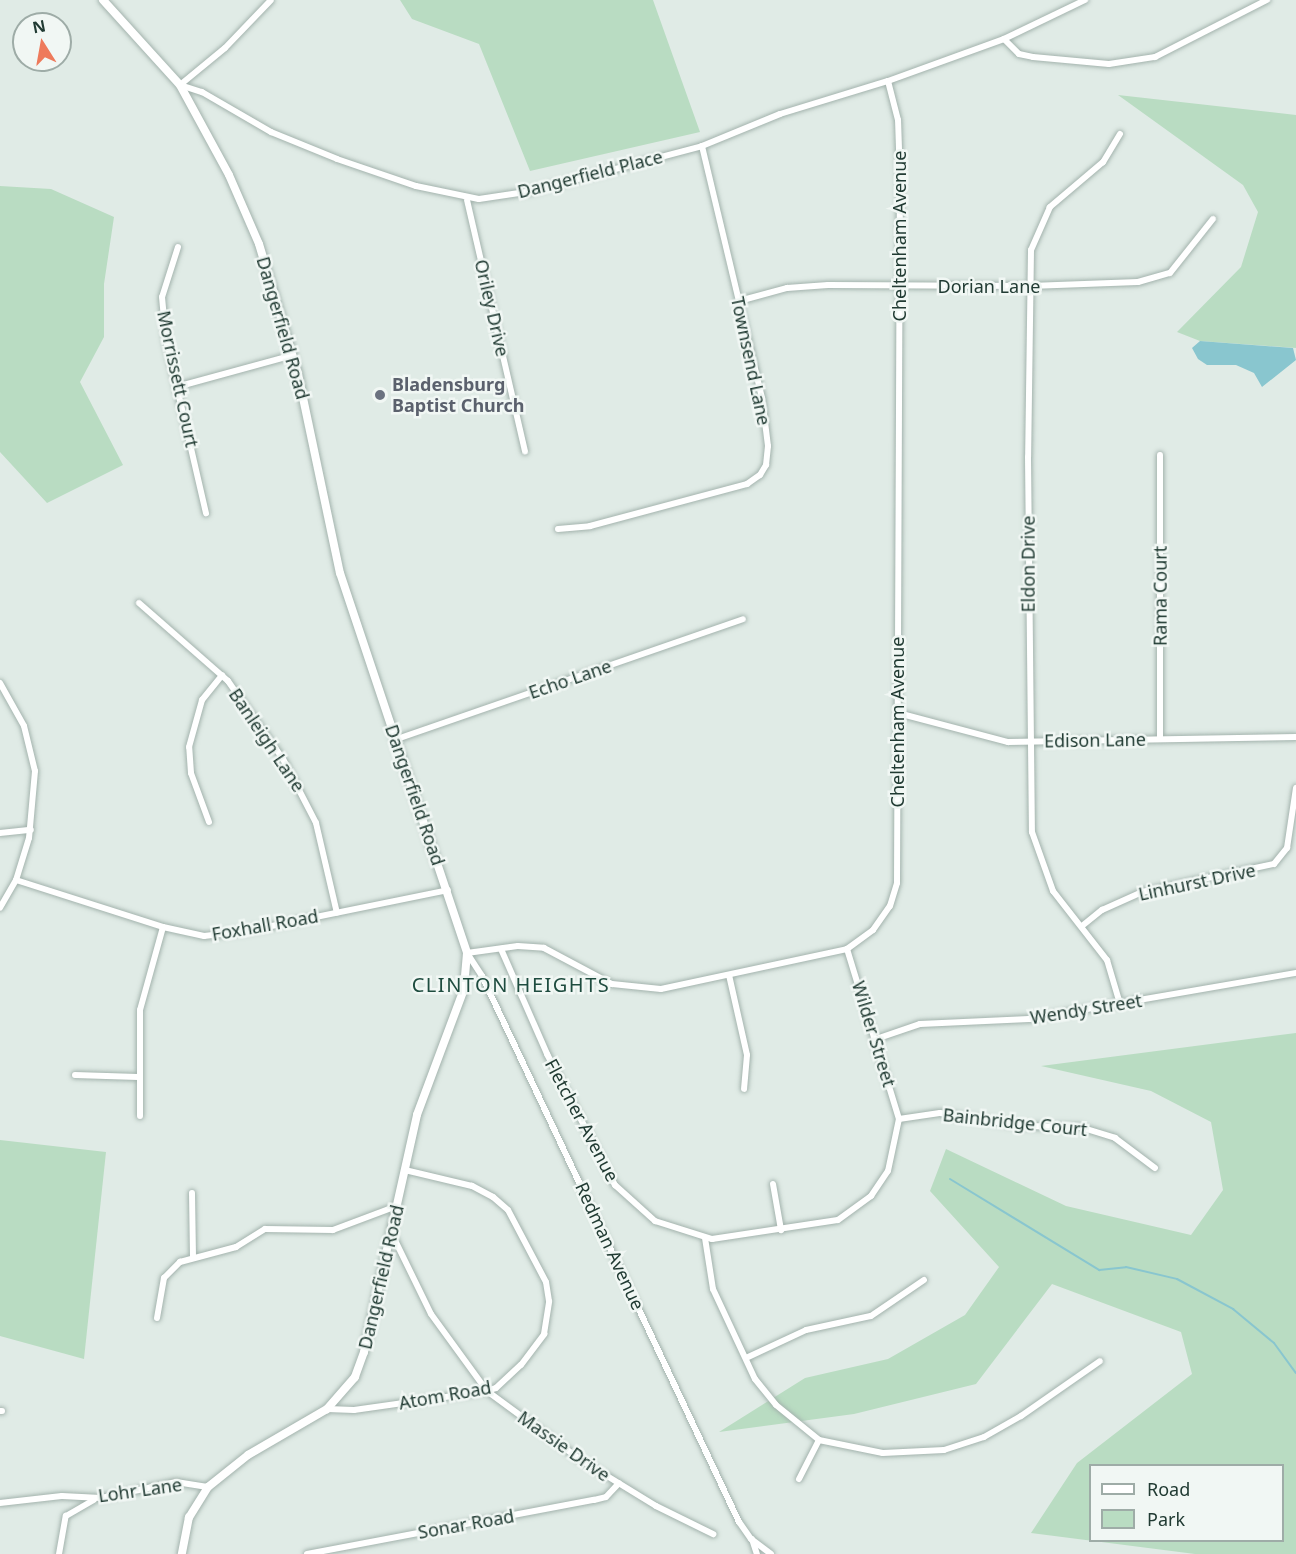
<!DOCTYPE html>
<html>
<head>
<meta charset="utf-8">
<style>
  body { margin:0 }
  #map { position:relative; width:1296px; height:1554px; overflow:hidden; background:#e0ebe6; font-family:"Noto Sans",sans-serif }
  div>[style] { position:absolute }
  [style*='--x'] { left:calc(var(--x)*1px); top:calc(var(--y)*1px); width:calc(var(--w)*1px); rotate:calc(var(--a)*1deg) }
  .green>* { inset:0; background:#b9dcc2 }
  .water>* { inset:0; background:#89c6cf }
  .stream>* { height:2px; margin:-1px; padding:0 1px; transform-origin:1px; border-radius:1px; background:#89c6cf }
  .roads { filter:drop-shadow(0 0 2px #a3b3ad) drop-shadow(0 0 2px #a3b3ad) }
  .street>* { height:6px; margin:-3px; padding:0 3px; transform-origin:3px; border-radius:3px; background:#fff }
  .secondary>* { height:8px; margin:-4px; padding:0 4px; transform-origin:4px; border-radius:4px; background:#fff }
  .dots>* { width:16px; height:16px; translate:-50% -50%; box-sizing:border-box; border:3px solid #f1f7f4; border-radius:50% }
  span { translate:-50% -50%; white-space:nowrap; text-align:center; line-height:1.15; -webkit-text-stroke:5px #f1f7f4; paint-order:stroke }
  .street-label { font-size:18px; color:#213b33 }
  .worship-label { font-size:18px; color:#5b616d; font-weight:700 }
  .left { translate:0 -50%; text-align:left }
  .neighbourhood-label { font-size:20px; color:#1e4c3f; letter-spacing:1.5px }
  .legend { position:absolute; left:1089px; top:1464px; width:195px; height:78px; box-sizing:border-box; background:#f1f7f4; border:2px solid #9eaca7; margin:0; padding:8px 10px; list-style:none; font-size:18px; color:#213b33 }
  .legend li { display:flex; align-items:center; gap:12px; height:30px }
  .legend b { width:30px; border:2px solid #9eaca7 }
  .north { position:absolute; left:12px; top:12px; width:60px; height:60px; box-sizing:border-box; background:#f1f7f4; border:2px solid #9eaca7; border-radius:50%; rotate:349deg; font-size:16px; font-weight:700; line-height:24px; text-align:center; color:#213b33 }
  .north::after { content:''; display:block; margin:auto; width:21px; height:27px; background:#ee7a5b; clip-path:polygon(50% 0,100% 100%,50% 72%,0 100%) }
</style>
</head>
<body>
<div id="map">
  <div class="green">
    <div style="clip-path:polygon(400px 0,653px 0,700px 132px,530px 171px,479px 44px,412px 19px)"></div>
    <div style="clip-path:polygon(1118px 95px,1296px 115px,1296px 348px,1200px 341px,1177px 332px,1241px 267px,1258px 212px,1243px 185px)"></div>
    <div style="clip-path:polygon(0 186px,51px 189px,114px 217px,104px 284px,104px 337px,80px 382px,123px 465px,47px 503px,0 452px)"></div>
    <div style="clip-path:polygon(evenodd,1296px 1033px,1296px 1554px,1195px 1554px,1031px 1533px,1077px 1463px,1192px 1374px,1181px 1332px,1052px 1284px,976px 1384px,854px 1414px,719px 1432px,805px 1378px,888px 1359px,965px 1315px,999px 1267px,930px 1191px,946px 1149px,1066px 1206px,1191px 1235px,1223px 1190px,1211px 1122px,1151px 1091px,1041px 1066px,1296px 1033px,1090px 1466px,1282px 1466px,1282px 1540px,1090px 1540px,1090px 1466px)"></div>
    <div style="clip-path:polygon(0 1140px,106px 1152px,84px 1359px,0 1336px)"></div>
  </div>
  <div class="water">
    <div style="clip-path:polygon(1200px 341px,1293px 348px,1296px 360px,1262px 387px,1254px 373px,1236px 365px,1207px 365px,1198px 359px,1192px 348px)"></div>
  </div>
  <div class="stream">
    <div style="--x:950;--y:1179;--w:175;--a:31.4"></div>
    <div style="--x:1099;--y:1270;--w:27;--a:-6"></div>
    <div style="--x:1126;--y:1267;--w:52;--a:13.2"></div>
    <div style="--x:1177;--y:1279;--w:64;--a:28.2"></div>
    <div style="--x:1233;--y:1309;--w:53;--a:39.7"></div>
    <div style="--x:1274;--y:1343;--w:37;--a:54"></div>
  </div>
  <div class="roads">
    <div class="street">
      <div style="--x:1004;--y:39;--w:90;--a:-25.7"></div>
      <div style="--x:180;--y:85;--w:23;--a:18"></div>
      <div style="--x:202;--y:92;--w:80;--a:30.1"></div>
      <div style="--x:271;--y:132;--w:71;--a:22.2"></div>
      <div style="--x:337;--y:159;--w:83;--a:18.9"></div>
      <div style="--x:416;--y:186;--w:64;--a:11.7"></div>
      <div style="--x:479;--y:199;--w:54;--a:-8.6"></div>
      <div style="--x:532;--y:191;--w:176;--a:-14.8"></div>
      <div style="--x:702;--y:146;--w:84;--a:-22.3"></div>
      <div style="--x:780;--y:114;--w:113;--a:-17"></div>
      <div style="--x:888;--y:81;--w:123;--a:-19.9"></div>
      <div style="--x:1004;--y:39;--w:21;--a:45"></div>
      <div style="--x:1019;--y:54;--w:14;--a:12"></div>
      <div style="--x:1033;--y:57;--w:76;--a:5.3"></div>
      <div style="--x:1109;--y:64;--w:47;--a:-8.7"></div>
      <div style="--x:1155;--y:57;--w:126;--a:-27"></div>
      <div style="--x:180;--y:85;--w:58;--a:-39.4"></div>
      <div style="--x:225;--y:48;--w:66;--a:-46.2"></div>
      <div style="--x:1120;--y:134;--w:33;--a:121"></div>
      <div style="--x:1103;--y:162;--w:70;--a:139.7"></div>
      <div style="--x:1050;--y:207;--w:47;--a:113.8"></div>
      <div style="--x:1031;--y:250;--w:207;--a:90.8"></div>
      <div style="--x:1028;--y:457;--w:375;--a:89.4"></div>
      <div style="--x:1032;--y:832;--w:63;--a:70.4"></div>
      <div style="--x:1053;--y:891;--w:88;--a:52"></div>
      <div style="--x:1107;--y:960;--w:46;--a:73.5"></div>
      <div style="--x:467;--y:200;--w:258;--a:77"></div>
      <div style="--x:178;--y:247;--w:52;--a:107.7"></div>
      <div style="--x:162;--y:297;--w:43;--a:84.7"></div>
      <div style="--x:166;--y:340;--w:178;--a:77"></div>
      <div style="--x:739;--y:301;--w:50;--a:-15.2"></div>
      <div style="--x:787;--y:288;--w:41;--a:-4.2"></div>
      <div style="--x:828;--y:285;--w:202;--a:0.3"></div>
      <div style="--x:1030;--y:286;--w:108;--a:-2.1"></div>
      <div style="--x:1138;--y:282;--w:33;--a:-16"></div>
      <div style="--x:1170;--y:273;--w:69;--a:-51.5"></div>
      <div style="--x:180;--y:386;--w:117;--a:-15.3"></div>
      <div style="--x:1160;--y:455;--w:283;--a:90"></div>
      <div style="--x:558;--y:529;--w:32;--a:-5"></div>
      <div style="--x:590;--y:526;--w:163;--a:-15"></div>
      <div style="--x:747;--y:484;--w:16;--a:-35"></div>
      <div style="--x:760;--y:475;--w:12;--a:-59"></div>
      <div style="--x:766;--y:465;--w:19;--a:-84"></div>
      <div style="--x:768;--y:446;--w:48;--a:-97.1"></div>
      <div style="--x:762;--y:398;--w:259;--a:-103.4"></div>
      <div style="--x:139;--y:603;--w:118;--a:41.2"></div>
      <div style="--x:228;--y:681;--w:95;--a:54.8"></div>
      <div style="--x:283;--y:759;--w:72;--a:62.7"></div>
      <div style="--x:316;--y:823;--w:92;--a:76.9"></div>
      <div style="--x:0;--y:683;--w:49;--a:60.8"></div>
      <div style="--x:24;--y:726;--w:46;--a:76.3"></div>
      <div style="--x:35;--y:771;--w:67;--a:95.1"></div>
      <div style="--x:29;--y:838;--w:44;--a:107.2"></div>
      <div style="--x:16;--y:880;--w:32;--a:120"></div>
      <div style="--x:898;--y:713;--w:114;--a:14.8"></div>
      <div style="--x:1008;--y:742;--w:288;--a:-1"></div>
      <div style="--x:397;--y:739;--w:366;--a:-19.1"></div>
      <div style="--x:209;--y:822;--w:52;--a:-110.2"></div>
      <div style="--x:191;--y:773;--w:26;--a:-94"></div>
      <div style="--x:189;--y:747;--w:49;--a:-74.5"></div>
      <div style="--x:202;--y:700;--w:32;--a:-51"></div>
      <div style="--x:0;--y:833;--w:31;--a:-6"></div>
      <div style="--x:16;--y:880;--w:154;--a:17.7"></div>
      <div style="--x:163;--y:927;--w:42;--a:12.4"></div>
      <div style="--x:204;--y:936;--w:43;--a:-6.6"></div>
      <div style="--x:247;--y:931;--w:205;--a:-11.5"></div>
      <div style="--x:1082;--y:926;--w:26;--a:-39"></div>
      <div style="--x:1102;--y:910;--w:44;--a:-24.2"></div>
      <div style="--x:1142;--y:892;--w:135;--a:-12"></div>
      <div style="--x:1274;--y:864;--w:21;--a:-51"></div>
      <div style="--x:1287;--y:848;--w:61;--a:-81.5"></div>
      <div style="--x:501;--y:949;--w:115;--a:66.3"></div>
      <div style="--x:547;--y:1054;--w:148;--a:62.6"></div>
      <div style="--x:615;--y:1185;--w:54;--a:42"></div>
      <div style="--x:655;--y:1221;--w:60;--a:17.5"></div>
      <div style="--x:712;--y:1239;--w:127;--a:-8.6"></div>
      <div style="--x:838;--y:1220;--w:41;--a:-36"></div>
      <div style="--x:871;--y:1196;--w:30;--a:-56"></div>
      <div style="--x:888;--y:1171;--w:53;--a:-78.1"></div>
      <div style="--x:899;--y:1119;--w:178;--a:-107"></div>
      <div style="--x:729;--y:975;--w:82;--a:77.3"></div>
      <div style="--x:747;--y:1055;--w:34;--a:95"></div>
      <div style="--x:876;--y:1039;--w:46;--a:-18.8"></div>
      <div style="--x:920;--y:1024;--w:109;--a:-2.6"></div>
      <div style="--x:1029;--y:1019;--w:271;--a:-9.8"></div>
      <div style="--x:75;--y:1075;--w:63;--a:1.8"></div>
      <div style="--x:140;--y:1116;--w:106;--a:-90"></div>
      <div style="--x:140;--y:1010;--w:86;--a:-74.5"></div>
      <div style="--x:899;--y:1119;--w:41;--a:-8.3"></div>
      <div style="--x:940;--y:1113;--w:84;--a:8.9"></div>
      <div style="--x:1023;--y:1126;--w:57;--a:1"></div>
      <div style="--x:1080;--y:1127;--w:37;--a:17"></div>
      <div style="--x:1115;--y:1138;--w:50;--a:36.9"></div>
      <div style="--x:773;--y:1184;--w:47;--a:80.1"></div>
      <div style="--x:192;--y:1193;--w:65;--a:89.1"></div>
      <div style="--x:391;--y:1232;--w:91;--a:64"></div>
      <div style="--x:431;--y:1314;--w:95;--a:54"></div>
      <div style="--x:487;--y:1391;--w:117;--a:36.3"></div>
      <div style="--x:581;--y:1460;--w:88;--a:31.5"></div>
      <div style="--x:656;--y:1506;--w:64;--a:26.2"></div>
      <div style="--x:705;--y:1238;--w:52;--a:81.1"></div>
      <div style="--x:713;--y:1289;--w:99;--a:65"></div>
      <div style="--x:755;--y:1379;--w:33;--a:51"></div>
      <div style="--x:776;--y:1405;--w:55;--a:39.1"></div>
      <div style="--x:819;--y:1440;--w:65;--a:11.5"></div>
      <div style="--x:883;--y:1453;--w:61;--a:-2.8"></div>
      <div style="--x:944;--y:1450;--w:42;--a:-18"></div>
      <div style="--x:984;--y:1437;--w:43;--a:-29.6"></div>
      <div style="--x:1021;--y:1416;--w:96;--a:-34.8"></div>
      <div style="--x:157;--y:1318;--w:41;--a:-80.1"></div>
      <div style="--x:164;--y:1278;--w:23;--a:-45"></div>
      <div style="--x:180;--y:1262;--w:58;--a:-15"></div>
      <div style="--x:236;--y:1247;--w:34;--a:-32"></div>
      <div style="--x:265;--y:1229;--w:68;--a:0.8"></div>
      <div style="--x:333;--y:1230;--w:68;--a:-20.6"></div>
      <div style="--x:746;--y:1358;--w:66;--a:-25"></div>
      <div style="--x:806;--y:1330;--w:66;--a:-12.2"></div>
      <div style="--x:871;--y:1316;--w:64;--a:-34.2"></div>
      <div style="--x:327;--y:1409;--w:27;--a:2"></div>
      <div style="--x:354;--y:1410;--w:134;--a:-8.1"></div>
      <div style="--x:487;--y:1391;--w:9;--a:-18"></div>
      <div style="--x:496;--y:1388;--w:34;--a:-43"></div>
      <div style="--x:521;--y:1365;--w:39;--a:-53"></div>
      <div style="--x:544;--y:1334;--w:33;--a:-81"></div>
      <div style="--x:549;--y:1301;--w:19;--a:-99"></div>
      <div style="--x:546;--y:1282;--w:81;--a:-117.8"></div>
      <div style="--x:508;--y:1210;--w:20;--a:-139"></div>
      <div style="--x:493;--y:1197;--w:24;--a:-152"></div>
      <div style="--x:472;--y:1186;--w:69;--a:-166.6"></div>
      <div style="--x:0;--y:1411;--w:2;--a:0"></div>
      <div style="--x:799;--y:1479;--w:44;--a:-62.9"></div>
      <div style="--x:0;--y:1503;--w:62;--a:-6.4"></div>
      <div style="--x:62;--y:1496;--w:39;--a:3"></div>
      <div style="--x:101;--y:1498;--w:77;--a:-12"></div>
      <div style="--x:176;--y:1482;--w:32;--a:9"></div>
      <div style="--x:752;--y:1539;--w:16;--a:72"></div>
      <div style="--x:59;--y:1554;--w:39;--a:-80"></div>
      <div style="--x:66;--y:1516;--w:32;--a:-30"></div>
      <div style="--x:307;--y:1554;--w:292;--a:-10.7"></div>
      <div style="--x:594;--y:1500;--w:12;--a:-14"></div>
      <div style="--x:606;--y:1497;--w:19;--a:-47"></div>
      <div style="--x:771;--y:1554;--w:25;--a:-143"></div>
      <div style="--x:751;--y:1539;--w:21;--a:-125"></div>
      <div style="--x:739;--y:1522;--w:603;--a:-115.21"></div>
      <div style="--x:482;--y:976;--w:27;--a:-123"></div>
      <div style="--x:467;--y:953;--w:51;--a:-7.8"></div>
      <div style="--x:518;--y:946;--w:26;--a:4"></div>
      <div style="--x:544;--y:948;--w:77;--a:27.9"></div>
      <div style="--x:612;--y:984;--w:49;--a:5.8"></div>
      <div style="--x:661;--y:989;--w:190;--a:-12.1"></div>
      <div style="--x:847;--y:949;--w:32;--a:-36"></div>
      <div style="--x:873;--y:930;--w:29;--a:-55"></div>
      <div style="--x:890;--y:906;--w:24;--a:-73"></div>
      <div style="--x:897;--y:883;--w:704;--a:-89.76"></div>
      <div style="--x:900;--y:179;--w:59;--a:-91.9"></div>
      <div style="--x:898;--y:120;--w:40;--a:-104.4"></div>
    </div>
    <div class="secondary">
      <div style="--x:103;--y:0;--w:115;--a:47.8"></div>
      <div style="--x:180;--y:85;--w:102;--a:61.4"></div>
      <div style="--x:229;--y:175;--w:75;--a:66.5"></div>
      <div style="--x:259;--y:244;--w:136;--a:73.3"></div>
      <div style="--x:298;--y:374;--w:203;--a:78.1"></div>
      <div style="--x:340;--y:573;--w:401;--a:71.5"></div>
      <div style="--x:467;--y:953;--w:36;--a:95"></div>
      <div style="--x:464;--y:989;--w:134;--a:110.5"></div>
      <div style="--x:417;--y:1115;--w:243;--a:102.6"></div>
      <div style="--x:364;--y:1352;--w:27;--a:110"></div>
      <div style="--x:355;--y:1377;--w:43;--a:131.2"></div>
      <div style="--x:327;--y:1409;--w:91;--a:149.8"></div>
      <div style="--x:248;--y:1455;--w:51;--a:141.3"></div>
      <div style="--x:208;--y:1487;--w:36;--a:122"></div>
      <div style="--x:189;--y:1517;--w:38;--a:101"></div>
    </div>
  </div>
  <div class="dots">
    <div style="left:380px;top:395px;background:#6b7280"></div>
  </div>
  <div class="street-label">
    <span style="left:590px;top:174px;rotate:-14deg">Dangerfield Place</span>
    <span style="left:899px;top:236px;rotate:-90deg">Cheltenham Avenue</span>
    <span style="left:989px;top:286px">Dorian Lane</span>
    <span style="left:492px;top:308px;rotate:77deg">Oriley Drive</span>
    <span style="left:283px;top:328px;rotate:74deg">Dangerfield Road</span>
    <span style="left:751px;top:361px;rotate:78deg">Townsend Lane</span>
    <span style="left:178px;top:379px;rotate:78deg">Morrissett Court</span>
    <span style="left:1028px;top:564px;rotate:-90deg">Eldon Drive</span>
    <span style="left:1160px;top:596px;rotate:-90deg">Rama Court</span>
    <span style="left:570px;top:679px;rotate:-19deg">Echo Lane</span>
    <span style="left:897px;top:722px;rotate:-90deg">Cheltenham Avenue</span>
    <span style="left:267px;top:740px;rotate:56deg">Banleigh Lane</span>
    <span style="left:1095px;top:740px;rotate:-1deg">Edison Lane</span>
    <span style="left:415px;top:795px;rotate:71deg">Dangerfield Road</span>
    <span style="left:1197px;top:882px;rotate:-12deg">Linhurst Drive</span>
    <span style="left:265px;top:925px;rotate:-10deg">Foxhall Road</span>
    <span style="left:1086px;top:1009px;rotate:-9deg">Wendy Street</span>
    <span style="left:874px;top:1034px;rotate:73deg">Wilder Street</span>
    <span style="left:582px;top:1120px;rotate:62deg">Fletcher Avenue</span>
    <span style="left:1015px;top:1122px;rotate:6deg">Bainbridge Court</span>
    <span style="left:610px;top:1246px;rotate:65deg">Redman Avenue</span>
    <span style="left:381px;top:1277px;rotate:-77deg">Dangerfield Road</span>
    <span style="left:445px;top:1395px;rotate:-10deg">Atom Road</span>
    <span style="left:564px;top:1446px;rotate:35deg">Massie Drive</span>
    <span style="left:140px;top:1490px;rotate:-8deg">Lohr Lane</span>
    <span style="left:466px;top:1524px;rotate:-10deg">Sonar Road</span>
  </div>
  <div class="worship-label">
    <span class="left" style="left:392px;top:395px">Bladensburg<br>Baptist Church</span>
  </div>
  <div class="neighbourhood-label">
    <span style="left:511px;top:984px">CLINTON HEIGHTS</span>
  </div>
  <ul class="legend">
  <li><b style="height:8px;background:#fff"></b>Road</li>
  <li><b style="height:16px;background:#b9dcc2"></b>Park</li>
  </ul>
  <div class="north">N</div>
</div>
</body>
</html>
